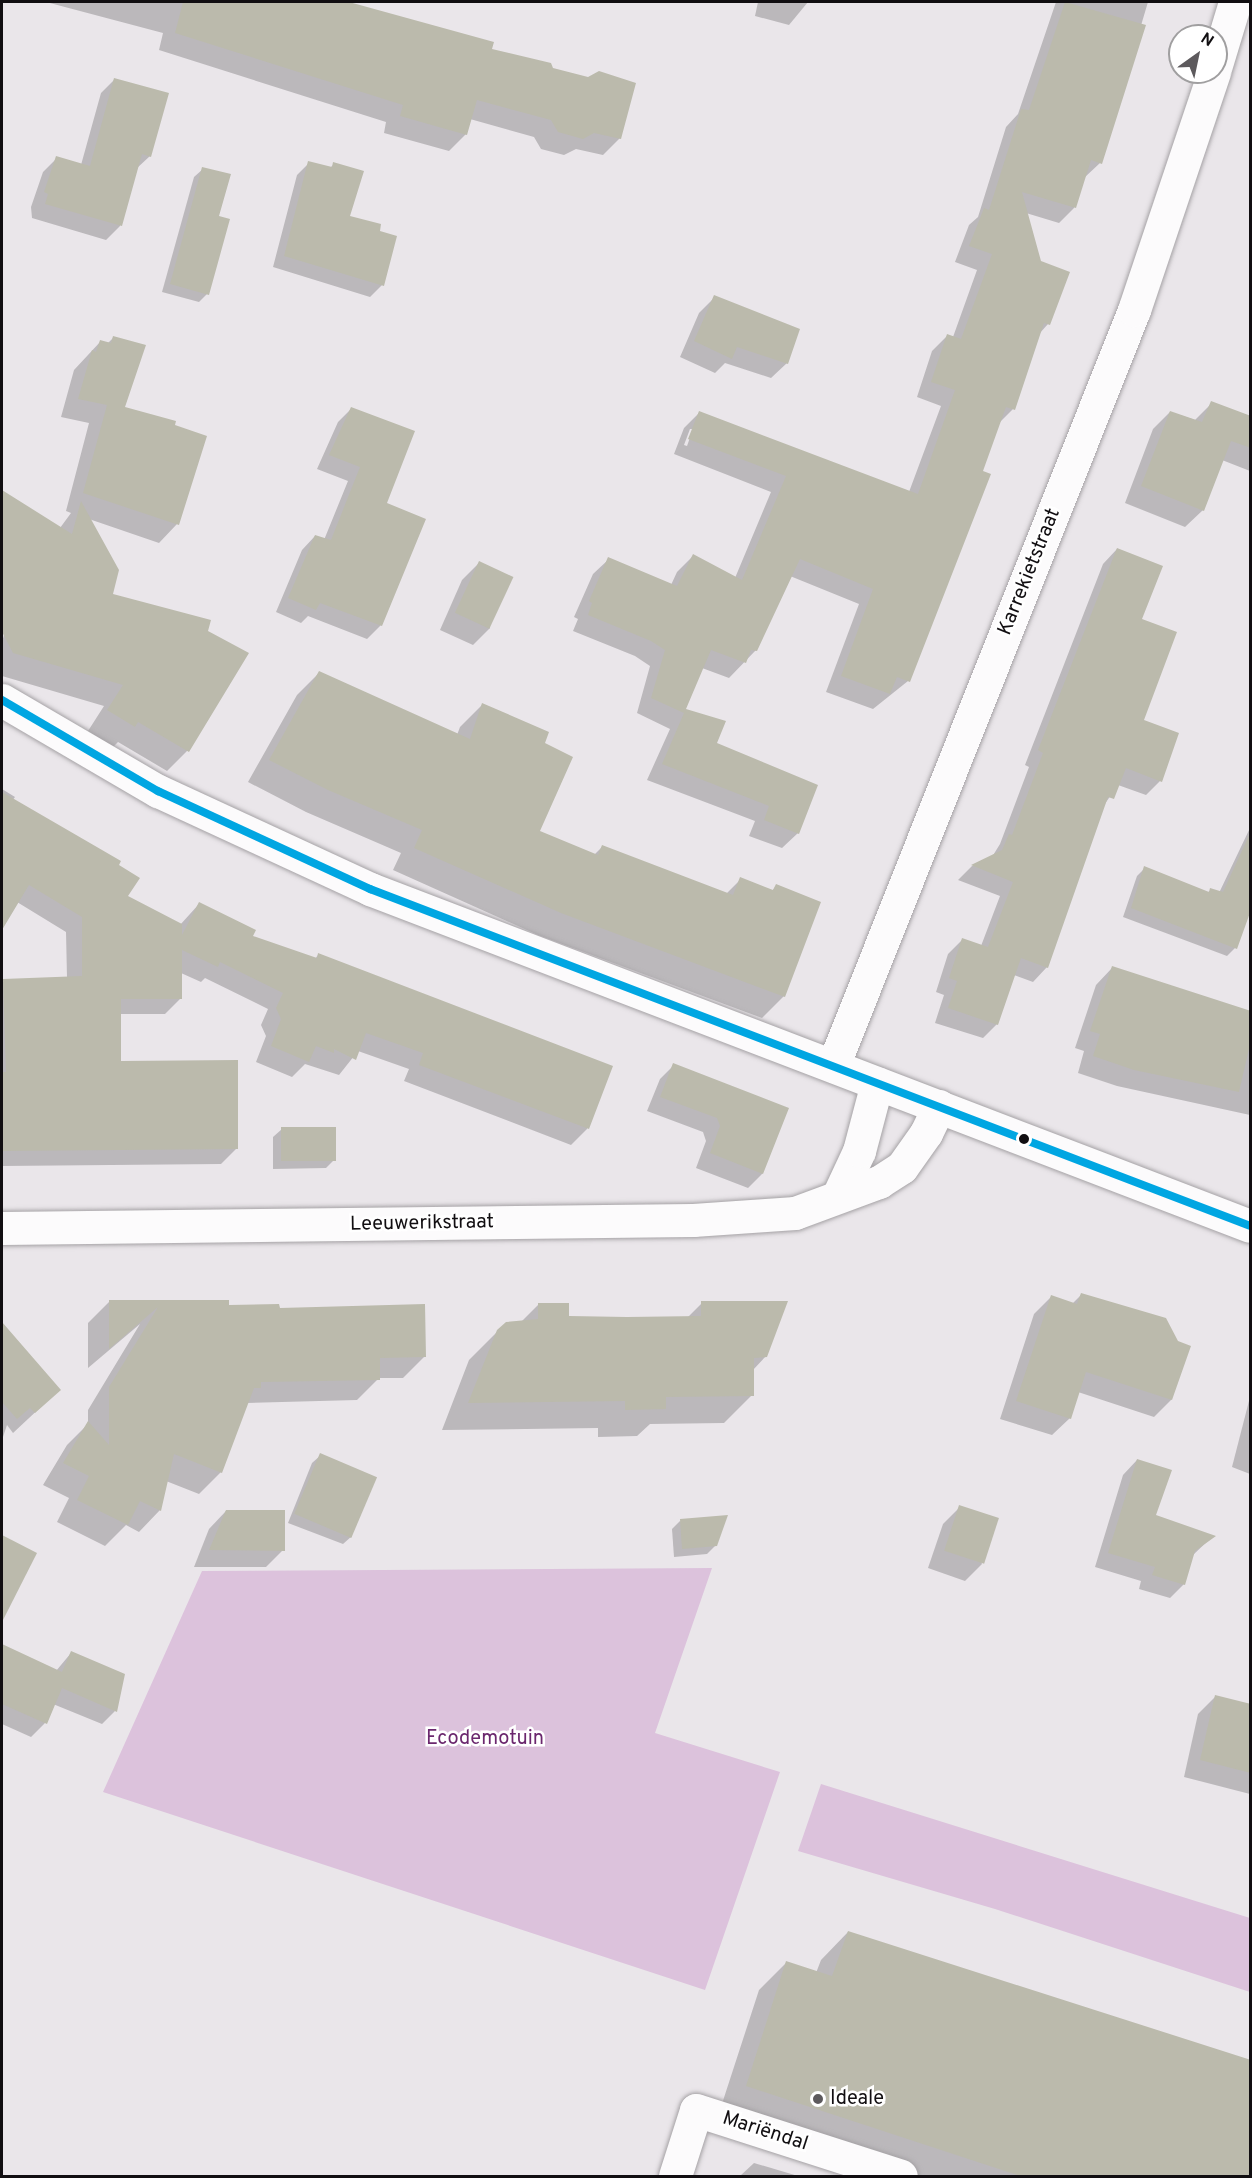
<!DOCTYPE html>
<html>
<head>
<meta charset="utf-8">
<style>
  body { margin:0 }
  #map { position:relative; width:1252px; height:2178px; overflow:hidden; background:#eae6ea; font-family:Overpass,sans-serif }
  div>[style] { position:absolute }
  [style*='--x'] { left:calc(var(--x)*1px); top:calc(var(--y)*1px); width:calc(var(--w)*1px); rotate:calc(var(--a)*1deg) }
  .green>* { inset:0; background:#dcc2dc }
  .shadow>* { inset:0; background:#0003 }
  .building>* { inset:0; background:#bbbaac; transform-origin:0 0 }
  .roads { filter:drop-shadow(0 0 2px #a5a2a5) drop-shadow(0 0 2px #a5a2a5) }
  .minor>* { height:33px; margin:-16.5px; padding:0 16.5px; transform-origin:16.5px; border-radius:16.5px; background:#fcfbfc }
  .bus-1>* { height:8px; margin:-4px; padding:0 4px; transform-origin:4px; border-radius:4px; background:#00a6e2 }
  .dots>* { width:16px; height:16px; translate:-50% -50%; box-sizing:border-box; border:3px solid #fff; border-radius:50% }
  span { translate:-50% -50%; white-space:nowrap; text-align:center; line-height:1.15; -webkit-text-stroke:5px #fff; paint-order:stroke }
  .street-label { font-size:20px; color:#110e11 }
  .park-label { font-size:20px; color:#6b276e }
  .poi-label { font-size:20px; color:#110e11 }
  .left { translate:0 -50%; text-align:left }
  .frame { position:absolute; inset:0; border:3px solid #110e11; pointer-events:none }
  .north { position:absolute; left:1168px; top:24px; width:60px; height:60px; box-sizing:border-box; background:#fff; border:2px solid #a09fa0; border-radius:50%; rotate:33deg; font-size:16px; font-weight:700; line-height:24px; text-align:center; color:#110e11 }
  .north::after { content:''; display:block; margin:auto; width:21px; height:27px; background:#5d5a5d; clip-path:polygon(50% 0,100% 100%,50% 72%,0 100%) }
</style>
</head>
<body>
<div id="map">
  <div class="green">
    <div style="clip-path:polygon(712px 1568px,655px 1733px,780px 1772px,705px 1990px,103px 1792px,202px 1571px)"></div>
    <div style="clip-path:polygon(821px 1784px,1250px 1918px,1250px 1992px,995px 1909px,798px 1851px)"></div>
  </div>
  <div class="shadow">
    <div style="clip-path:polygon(46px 2px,342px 2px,492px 43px,490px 50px,551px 69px,620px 138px,603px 155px,576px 149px,564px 155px,541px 149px,534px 137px,470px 119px,466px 134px,449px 151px,384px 133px,386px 122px,159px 50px,163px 33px)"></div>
    <div style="clip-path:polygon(758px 2px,808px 2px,789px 25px,755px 16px)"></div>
    <div style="clip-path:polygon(evenodd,1056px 2px,1148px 2px,1100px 163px,1084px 178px,1074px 208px,1059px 223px,1026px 213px,1048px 324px,1039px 334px,1013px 409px,998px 424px,908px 681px,873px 709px,826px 692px,859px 604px,790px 576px,756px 650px,729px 678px,702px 668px,684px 710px,798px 833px,782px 848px,749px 836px,755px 821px,647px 780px,670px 729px,637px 713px,650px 666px,635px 656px,573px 631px,578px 619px,574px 617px,593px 574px,609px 559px,671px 585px,677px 572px,693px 556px,735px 578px,771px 492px,674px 454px,684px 428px,699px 413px,909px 492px,941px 406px,917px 397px,932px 351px,947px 336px,953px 337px,977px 270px,955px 262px,969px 225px,978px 217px,1006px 127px,1018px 114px,1056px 2px,690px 429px,693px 429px,687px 446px,684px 445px,690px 429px)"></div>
    <div style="clip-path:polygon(115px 79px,150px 156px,136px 169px,120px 226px,106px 240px,32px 218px,31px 207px,43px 172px,57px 158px,81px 165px,101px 93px)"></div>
    <div style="clip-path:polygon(309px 163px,330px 168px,334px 164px,348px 217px,382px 285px,370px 297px,273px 267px,297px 175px)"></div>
    <div style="clip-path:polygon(203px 169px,207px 294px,199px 302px,162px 292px,194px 177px)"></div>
    <div style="clip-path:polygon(715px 297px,787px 363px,771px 378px,725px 363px,715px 373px,680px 357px,699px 313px)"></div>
    <div style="clip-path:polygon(114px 337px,124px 408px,177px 524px,159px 543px,89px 519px,111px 596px,206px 631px,247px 653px,187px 751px,167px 771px,118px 742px,113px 747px,88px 731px,104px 706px,2px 676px,2px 642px,30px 542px,60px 528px,71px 513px,66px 511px,89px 423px,61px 417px,74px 370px,101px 341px,108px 343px)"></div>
    <div style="clip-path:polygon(1212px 403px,1250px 418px,1250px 471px,1222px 460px,1203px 510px,1185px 527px,1125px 503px,1153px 429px,1170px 412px,1195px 420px)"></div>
    <div style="clip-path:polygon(351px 409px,385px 504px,381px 625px,367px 639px,308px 616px,301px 623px,276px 612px,302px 550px,315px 536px,324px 540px,348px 481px,317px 469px,338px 422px)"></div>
    <div style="clip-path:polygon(2px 491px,26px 506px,2px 544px)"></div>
    <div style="clip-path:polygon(1117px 549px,1140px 620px,1142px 721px,1160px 781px,1146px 795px,1118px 785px,1102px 808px,1047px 967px,1033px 982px,1014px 975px,997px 1024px,983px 1038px,935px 1023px,944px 995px,936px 992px,948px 954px,962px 940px,981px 946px,1000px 896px,958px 880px,972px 866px,992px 857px,1000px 844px,1029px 767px,1025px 765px,1103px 564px)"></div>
    <div style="clip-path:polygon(479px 563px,490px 628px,473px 645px,440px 630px,462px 580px)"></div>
    <div style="clip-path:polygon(319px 673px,457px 735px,460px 727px,482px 705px,543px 744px,538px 831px,594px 855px,602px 847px,726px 894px,741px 879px,772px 891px,776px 886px,784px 996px,762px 1018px,538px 935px,393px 870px,401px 853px,306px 812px,248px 782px,297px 695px)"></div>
    <div style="clip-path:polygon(2px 789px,15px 797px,12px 801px,118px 865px,126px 897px,180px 925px,199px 904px,251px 937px,315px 959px,318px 955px,611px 1067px,587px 1129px,571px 1145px,404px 1081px,409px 1069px,358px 1051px,339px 1075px,305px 1064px,292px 1077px,256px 1062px,266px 1036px,261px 1025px,268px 1009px,205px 978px,201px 982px,181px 973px,181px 998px,165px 1014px,120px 1014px,120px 1062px,237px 1148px,221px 1164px,2px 1166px,2px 982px,67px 978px,66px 932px,17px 902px,2px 928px)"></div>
    <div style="clip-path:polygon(1250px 828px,1250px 902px,1235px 948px,1227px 956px,1123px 917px,1137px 876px,1145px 868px,1207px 893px,1211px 890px,1219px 893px)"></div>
    <div style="clip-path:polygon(1112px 968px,1250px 1013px,1250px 1115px,1117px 1086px,1078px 1073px,1084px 1051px,1075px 1048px,1096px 985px)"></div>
    <div style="clip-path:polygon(674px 1065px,787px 1109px,762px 1174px,748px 1188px,696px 1168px,706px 1141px,703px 1132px,647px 1111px,660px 1079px)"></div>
    <div style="clip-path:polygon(282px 1129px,335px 1159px,326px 1168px,273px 1169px,273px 1137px)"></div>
    <div style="clip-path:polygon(1081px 1295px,1189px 1347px,1171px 1400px,1154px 1417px,1078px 1392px,1070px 1418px,1052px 1435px,1000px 1419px,1034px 1314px,1051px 1297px,1072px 1304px)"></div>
    <div style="clip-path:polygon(110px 1301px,279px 1310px,424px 1357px,403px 1378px,379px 1378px,357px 1400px,246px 1403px,221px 1472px,199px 1494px,166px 1481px,160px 1510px,139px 1532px,126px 1525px,105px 1546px,57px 1522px,69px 1498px,43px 1485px,67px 1445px,88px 1424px,88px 1410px,140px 1324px,88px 1368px,88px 1323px)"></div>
    <div style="clip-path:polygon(702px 1303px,766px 1356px,753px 1370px,752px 1395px,724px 1423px,650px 1424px,637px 1436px,598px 1437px,598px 1428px,442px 1430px,469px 1360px,506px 1323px,521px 1322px,539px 1304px,567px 1318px,687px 1318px)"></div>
    <div style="clip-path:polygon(13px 1337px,59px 1390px,13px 1433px,7px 1425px,2px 1440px,2px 1347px)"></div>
    <div style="clip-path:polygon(1250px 1397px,1250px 1474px,1232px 1467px)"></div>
    <div style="clip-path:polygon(321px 1455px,352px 1536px,343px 1544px,288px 1523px,312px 1463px)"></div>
    <div style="clip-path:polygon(1137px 1460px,1154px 1516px,1213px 1536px,1193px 1555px,1184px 1584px,1170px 1598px,1139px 1589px,1141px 1581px,1095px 1567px,1123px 1475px)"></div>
    <div style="clip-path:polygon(960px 1507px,982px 1564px,965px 1581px,928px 1568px,943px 1524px)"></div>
    <div style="clip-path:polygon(226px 1511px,283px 1550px,266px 1567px,194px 1567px,209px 1529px)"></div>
    <div style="clip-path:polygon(680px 1521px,716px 1545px,707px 1554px,674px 1557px,672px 1529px)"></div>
    <div style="clip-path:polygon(71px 1653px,115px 1711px,102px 1724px,53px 1704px,45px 1723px,31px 1737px,2px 1724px,2px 1676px,5px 1668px,56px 1671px)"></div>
    <div style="clip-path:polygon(1215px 1697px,1250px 1706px,1250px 1794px,1184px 1777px,1198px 1714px)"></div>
    <div style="clip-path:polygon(848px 1932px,1250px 2062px,1250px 2176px,912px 2176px,719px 2113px,759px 1990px,786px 1963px,816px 1973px,821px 1960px)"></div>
    <div style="clip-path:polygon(754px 2163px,798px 2176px,740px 2176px)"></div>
  </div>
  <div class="building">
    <div style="clip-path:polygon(183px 2px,349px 2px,494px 42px,492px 49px,551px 63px,553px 68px,588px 77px,599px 71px,636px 83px,621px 139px,594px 133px,583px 139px,558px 132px,551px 120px,477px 100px,467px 135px,400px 116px,403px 105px,175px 33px)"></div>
    <div style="clip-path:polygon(1065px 2px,1146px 25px,1102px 164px,1091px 160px,1076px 208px,1022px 192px,1041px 261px,1070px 272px,1050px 325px,1044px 323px,1015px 410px,1006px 407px,983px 471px,991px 474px,910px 682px,897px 677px,890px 694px,841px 676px,873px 589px,800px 559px,757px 651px,751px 650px,746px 663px,711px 650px,686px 709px,726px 721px,717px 743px,818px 785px,799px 834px,764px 820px,769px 806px,662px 764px,684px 713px,651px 698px,665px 650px,651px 641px,588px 615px,592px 603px,589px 601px,608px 557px,677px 586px,693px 554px,742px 580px,786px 476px,688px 439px,699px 411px,918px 494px,955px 390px,931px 382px,947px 334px,961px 339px,992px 254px,969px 246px,984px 208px,989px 210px,1021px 109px,1029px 110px)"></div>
    <div style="clip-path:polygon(114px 78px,169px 93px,151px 157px,142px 154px,122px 226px,45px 204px,48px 194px,44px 192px,56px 156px,90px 166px)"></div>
    <div style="clip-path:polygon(308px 161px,332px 167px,333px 162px,364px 171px,350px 216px,381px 224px,380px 231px,397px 236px,384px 286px,284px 256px)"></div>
    <div style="clip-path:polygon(202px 167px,231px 174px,219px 216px,230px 219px,209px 295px,170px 284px)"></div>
    <div style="clip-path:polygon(714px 295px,800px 329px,788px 364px,737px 347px,732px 359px,694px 341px)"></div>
    <div style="clip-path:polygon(113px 336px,146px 345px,125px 407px,176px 421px,175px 425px,207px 436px,179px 525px,83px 493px,107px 405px,78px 399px,92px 350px,96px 352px,100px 340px,111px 343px)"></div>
    <div style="clip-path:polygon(1211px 401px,1251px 416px,1251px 448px,1231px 441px,1204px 511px,1141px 486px,1170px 411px,1202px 422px)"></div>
    <div style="clip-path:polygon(351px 407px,415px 431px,387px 503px,426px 519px,382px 626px,320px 603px,316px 610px,288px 598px,315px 535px,331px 540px,360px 467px,329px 455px)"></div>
    <div style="clip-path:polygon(2px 490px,72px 534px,81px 501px,119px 570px,113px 594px,211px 620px,208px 631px,249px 653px,189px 752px,138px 722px,135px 727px,107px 710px,123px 685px,13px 653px,2px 632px)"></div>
    <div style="clip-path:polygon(1117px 548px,1163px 566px,1142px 619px,1177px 632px,1144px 720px,1179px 733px,1162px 782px,1126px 768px,1114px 799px,1108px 797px,1048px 968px,1021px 958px,998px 1025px,948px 1008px,957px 981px,949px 978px,962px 938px,988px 947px,1013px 882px,971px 865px,1002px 850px,1009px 834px,1012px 835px,1043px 753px,1038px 750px)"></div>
    <div style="left:479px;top:561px;width:38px;height:57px;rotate:25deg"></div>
    <div style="clip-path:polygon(319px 671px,470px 739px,482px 703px,549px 732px,545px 743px,573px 757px,540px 831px,598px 855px,602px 845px,733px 895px,740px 877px,773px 890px,776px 884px,821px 902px,785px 997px,561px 913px,414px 848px,422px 830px,328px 790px,269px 760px)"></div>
    <div style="clip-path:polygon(2px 792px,121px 861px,119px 865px,140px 878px,128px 896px,182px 924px,182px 935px,199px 902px,256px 930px,253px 936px,317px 958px,318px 953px,613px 1066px,589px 1129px,419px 1065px,423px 1053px,366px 1033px,356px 1060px,334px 1049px,334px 1053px,316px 1046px,309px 1062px,271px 1046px,281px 1019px,276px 1008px,283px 993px,220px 962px,218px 967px,182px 950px,182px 999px,121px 999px,121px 1061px,238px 1060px,238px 1149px,2px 1151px,2px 1072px,6px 1072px,3px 979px,82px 976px,82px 917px,29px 885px,2px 930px)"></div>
    <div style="clip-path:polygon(1251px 831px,1251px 910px,1237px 949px,1131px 908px,1144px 866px,1209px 892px,1210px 888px,1223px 892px)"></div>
    <div style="clip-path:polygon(1112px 966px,1251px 1011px,1251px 1040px,1239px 1092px,1134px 1070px,1093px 1056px,1100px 1034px,1090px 1031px)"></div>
    <div style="clip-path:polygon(673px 1063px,789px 1108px,763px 1174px,710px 1153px,720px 1126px,717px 1118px,660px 1097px)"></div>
    <div style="left:281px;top:1127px;width:55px;height:34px"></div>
    <div style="clip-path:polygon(1081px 1293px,1166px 1318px,1178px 1341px,1191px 1346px,1172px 1400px,1086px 1372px,1071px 1419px,1016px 1401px,1051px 1295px,1077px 1304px)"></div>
    <div style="clip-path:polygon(109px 1300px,229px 1300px,229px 1305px,279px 1304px,280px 1308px,425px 1304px,426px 1357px,380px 1358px,380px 1380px,261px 1382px,261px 1388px,254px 1388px,222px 1473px,174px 1454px,161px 1511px,140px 1501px,128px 1525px,77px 1500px,89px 1476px,63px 1463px,88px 1421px,109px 1445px,109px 1387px,158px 1307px,109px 1349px)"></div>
    <div style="clip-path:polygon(701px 1301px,788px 1301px,767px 1357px,754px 1358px,754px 1396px,666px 1397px,666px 1409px,625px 1410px,625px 1401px,468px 1403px,497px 1330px,506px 1322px,538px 1319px,538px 1303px,569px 1303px,569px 1316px,627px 1317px,701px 1316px)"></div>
    <div style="clip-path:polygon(2px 1322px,61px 1390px,35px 1413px,30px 1408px,17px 1419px,2px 1402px)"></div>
    <div style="left:320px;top:1453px;width:62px;height:66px;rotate:23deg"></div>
    <div style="clip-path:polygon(1137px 1459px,1172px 1470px,1156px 1515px,1216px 1536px,1195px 1551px,1185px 1585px,1152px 1575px,1155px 1567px,1108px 1553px)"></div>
    <div style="left:959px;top:1505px;width:42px;height:48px;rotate:18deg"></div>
    <div style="clip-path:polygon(226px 1510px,285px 1510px,285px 1551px,209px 1550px)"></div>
    <div style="clip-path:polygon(728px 1515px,717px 1546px,682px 1549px,680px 1519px)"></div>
    <div style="clip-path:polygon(2px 1535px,37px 1553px,2px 1622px)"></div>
    <div style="clip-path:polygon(2px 1644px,62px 1672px,71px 1651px,125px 1674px,117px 1712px,62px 1688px,47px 1724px,2px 1704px)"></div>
    <div style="clip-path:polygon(1215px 1695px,1251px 1704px,1251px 1773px,1200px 1760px)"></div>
    <div style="clip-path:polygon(848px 1931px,1251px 2060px,1251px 2176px,1020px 2176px,746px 2086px,786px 1961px,832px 1976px)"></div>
  </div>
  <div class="roads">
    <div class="minor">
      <div style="--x:1216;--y:65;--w:66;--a:-73.2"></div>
      <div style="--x:2;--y:700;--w:181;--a:30.3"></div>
      <div style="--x:158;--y:791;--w:234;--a:24.8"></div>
      <div style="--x:370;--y:889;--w:942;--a:20.95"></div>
      <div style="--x:833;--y:1066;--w:814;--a:-68.29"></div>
      <div style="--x:1134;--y:310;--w:251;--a:-71.4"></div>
      <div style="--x:838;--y:1196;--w:50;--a:-65"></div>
      <div style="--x:859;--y:1151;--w:70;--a:-75.2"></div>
      <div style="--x:2;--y:1228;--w:691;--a:-0.66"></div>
      <div style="--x:693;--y:1220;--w:102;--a:-3.9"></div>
      <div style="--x:795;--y:1213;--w:90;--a:-20.3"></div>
      <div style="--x:879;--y:1182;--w:27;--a:-33"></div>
      <div style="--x:902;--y:1167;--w:42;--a:-54.8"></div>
      <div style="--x:926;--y:1133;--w:30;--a:-64"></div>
      <div style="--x:675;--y:2176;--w:69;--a:-72.3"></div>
      <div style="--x:696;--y:2110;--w:215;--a:17.8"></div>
    </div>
  </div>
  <div class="bus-1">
    <div style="--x:2;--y:700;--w:181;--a:30.3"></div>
    <div style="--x:158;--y:791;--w:234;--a:24.8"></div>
    <div style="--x:370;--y:889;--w:942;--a:20.95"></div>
  </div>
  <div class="dots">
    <div style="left:1024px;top:1139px;background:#110e11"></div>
    <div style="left:818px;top:2099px;background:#5d5a5d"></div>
  </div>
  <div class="street-label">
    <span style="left:1030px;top:572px;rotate:-68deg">Karrekietstraat</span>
    <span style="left:422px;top:1224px;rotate:-1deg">Leeuwerikstraat</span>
    <span style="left:765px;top:2132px;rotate:18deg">Mariëndal</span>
  </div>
  <div class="park-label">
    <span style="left:485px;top:1739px">Ecodemotuin</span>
  </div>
  <div class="poi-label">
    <span class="left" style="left:830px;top:2099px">Ideale</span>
  </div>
  <div class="frame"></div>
  <div class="north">N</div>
</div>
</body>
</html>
